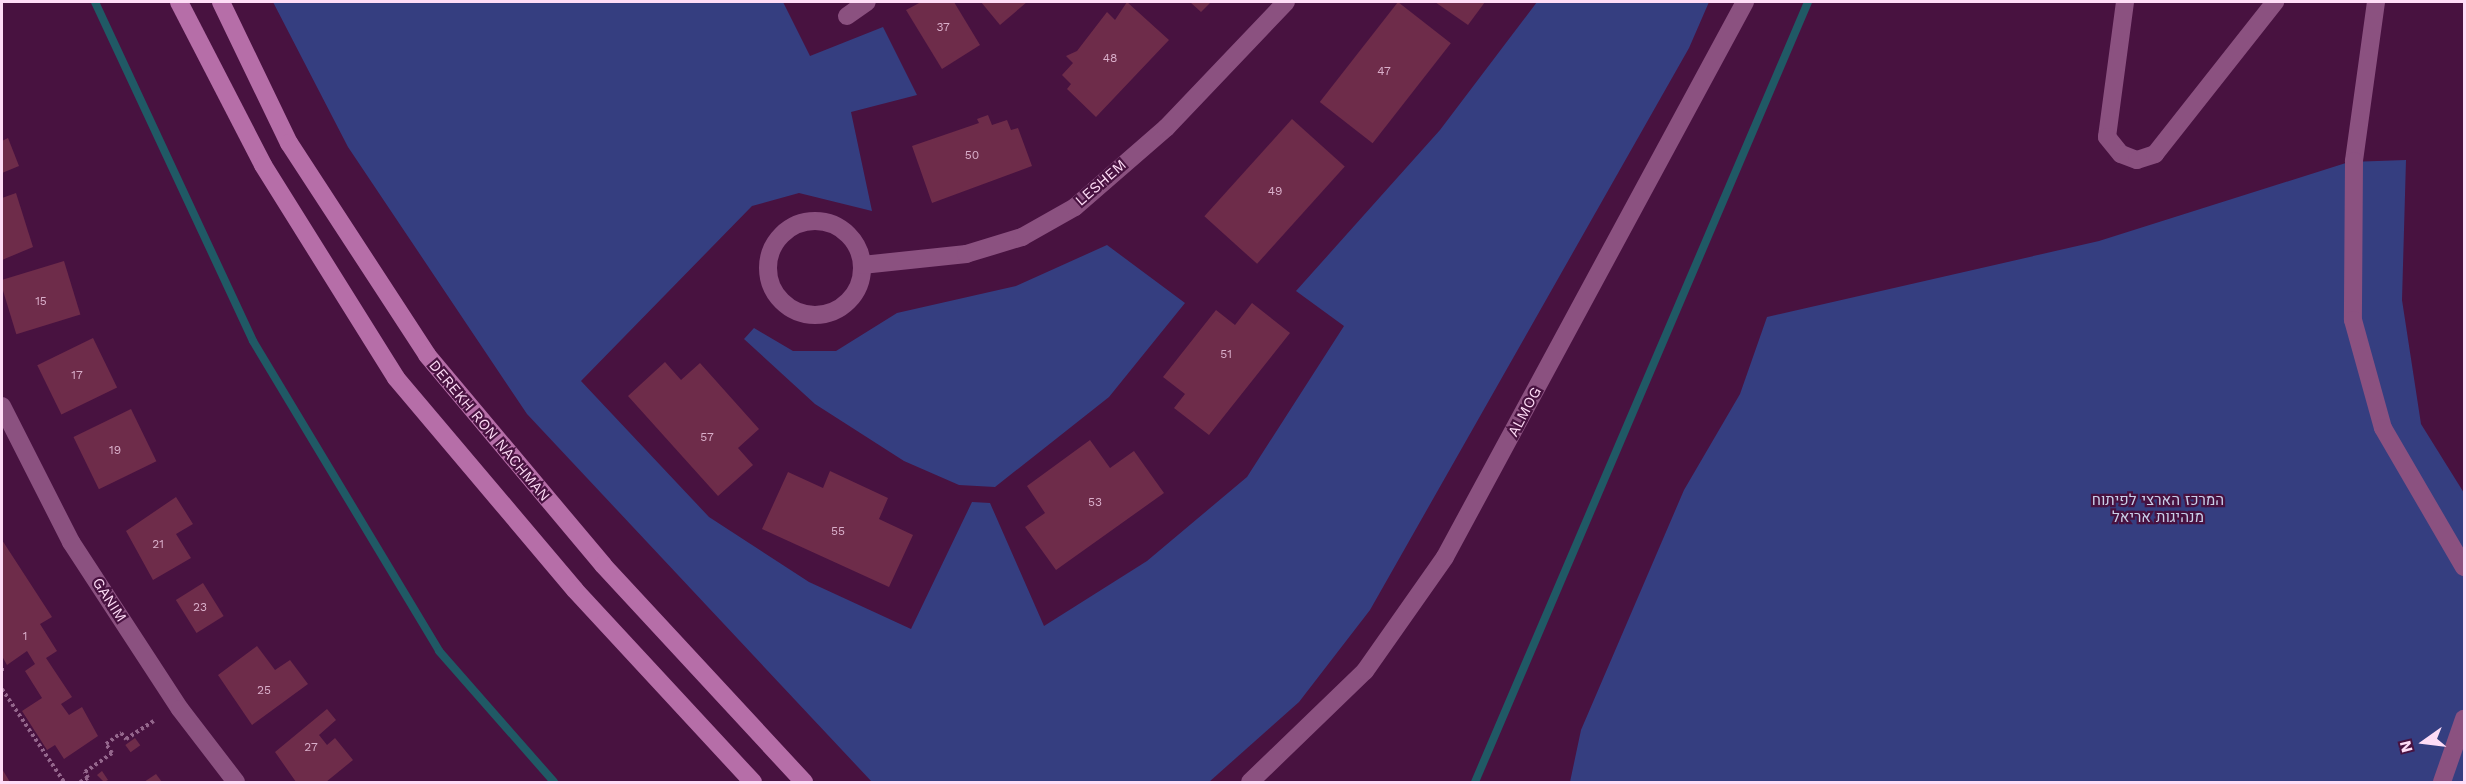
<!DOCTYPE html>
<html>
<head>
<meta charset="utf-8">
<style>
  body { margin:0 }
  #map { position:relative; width:2466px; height:784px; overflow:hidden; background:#481240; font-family:"Work Sans",Heebo,sans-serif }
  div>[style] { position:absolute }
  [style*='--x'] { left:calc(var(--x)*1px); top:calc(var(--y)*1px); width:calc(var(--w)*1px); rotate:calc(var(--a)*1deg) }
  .green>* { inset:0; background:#353e80 }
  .stream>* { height:8px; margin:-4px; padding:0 4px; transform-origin:4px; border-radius:4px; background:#205965 }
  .building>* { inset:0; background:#6e2c4a; transform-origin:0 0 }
  .path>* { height:4px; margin-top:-2px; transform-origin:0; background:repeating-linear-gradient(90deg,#94668c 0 3px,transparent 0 6px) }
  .minor>* { height:18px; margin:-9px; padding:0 9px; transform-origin:9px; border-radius:9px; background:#8b5180 }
  .minor>.ring { margin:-9px; padding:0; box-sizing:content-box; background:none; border:18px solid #8b5180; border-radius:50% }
  .major>* { height:18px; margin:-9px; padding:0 9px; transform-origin:9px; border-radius:9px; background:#b66ea8 }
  span { translate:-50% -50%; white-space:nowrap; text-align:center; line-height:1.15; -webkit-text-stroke:4.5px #481240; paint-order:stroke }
  .number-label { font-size:12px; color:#dab0cb }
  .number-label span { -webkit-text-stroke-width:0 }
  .street-label { font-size:15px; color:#fedcf6 }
  .park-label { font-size:15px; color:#c9d0e9 }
  .frame { position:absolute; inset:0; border:3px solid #fedcf6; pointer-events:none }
  .north { position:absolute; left:2394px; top:712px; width:60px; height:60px; -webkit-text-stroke:4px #481240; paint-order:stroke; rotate:256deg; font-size:16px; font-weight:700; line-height:24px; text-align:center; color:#fedcf6 }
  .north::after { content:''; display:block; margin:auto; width:21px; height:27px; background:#fedcf6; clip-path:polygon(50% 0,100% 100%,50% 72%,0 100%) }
</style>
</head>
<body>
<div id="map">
  <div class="green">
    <div style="clip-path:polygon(273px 2px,783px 2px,810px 56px,883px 27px,917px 95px,851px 112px,872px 211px,799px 193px,752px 206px,581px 381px,709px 517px,809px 582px,911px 629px,972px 502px,990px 503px,1044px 626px,1147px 561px,1247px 477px,1344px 326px,1296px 291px,1440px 130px,1537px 2px,1709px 2px,1689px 48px,1370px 610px,1299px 702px,1209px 782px,872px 782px,527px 414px,348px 147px)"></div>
    <div style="clip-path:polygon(2406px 160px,2402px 300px,2421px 424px,2464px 493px,2464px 782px,1570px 782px,1581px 730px,1684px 490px,1740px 394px,1767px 317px,2099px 241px,2349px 162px)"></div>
    <div style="clip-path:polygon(1107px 245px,1185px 303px,1109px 397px,995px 487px,959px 485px,904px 461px,815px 404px,744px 339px,754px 328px,793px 351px,836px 351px,897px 313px,1016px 286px)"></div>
  </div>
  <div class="stream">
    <div style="--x:95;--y:2;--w:374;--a:65"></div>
    <div style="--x:253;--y:341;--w:362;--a:59"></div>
    <div style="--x:439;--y:651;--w:174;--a:48.7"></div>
    <div style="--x:1475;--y:782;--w:848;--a:-66.88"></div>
  </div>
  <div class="building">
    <div style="clip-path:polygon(921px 2px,954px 2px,980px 45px,942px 69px,906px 10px)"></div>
    <div style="clip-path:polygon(981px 2px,1027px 2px,1000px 25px)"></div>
    <div style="clip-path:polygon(1127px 2px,1169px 40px,1096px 117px,1067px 89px,1071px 84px,1062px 75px,1073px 63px,1066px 56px,1077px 51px,1107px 12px,1115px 20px)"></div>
    <div style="clip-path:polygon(1190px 2px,1211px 2px,1201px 12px)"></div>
    <div style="left:1398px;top:2px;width:67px;height:127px;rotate:38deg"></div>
    <div style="clip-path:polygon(1435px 2px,1485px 2px,1468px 25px)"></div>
    <div style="clip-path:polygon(988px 115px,992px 125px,1007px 120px,1011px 130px,1018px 128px,1032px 166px,932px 203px,912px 146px,979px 123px,977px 119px)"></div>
    <div style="left:1292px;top:119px;width:71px;height:131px;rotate:42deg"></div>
    <div style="clip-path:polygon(8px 138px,19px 166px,2px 173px,2px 141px)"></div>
    <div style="clip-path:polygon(16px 193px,33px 247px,2px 260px,2px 198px)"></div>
    <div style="left:64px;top:261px;width:56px;height:67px;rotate:73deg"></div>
    <div style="clip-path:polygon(1252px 303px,1290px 333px,1209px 435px,1174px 408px,1185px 394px,1163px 377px,1216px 310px,1235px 325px)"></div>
    <div style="left:93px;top:338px;width:55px;height:62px;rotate:64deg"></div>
    <div style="clip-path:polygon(665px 362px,681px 380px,700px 363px,759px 429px,738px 448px,753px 465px,718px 496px,628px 396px)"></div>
    <div style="left:131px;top:409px;width:58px;height:64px;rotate:64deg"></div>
    <div style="clip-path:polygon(1090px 440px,1110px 468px,1134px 451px,1164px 493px,1056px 570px,1025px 527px,1045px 513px,1027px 486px)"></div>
    <div style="clip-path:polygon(830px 471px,888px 498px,879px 519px,913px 535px,889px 587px,762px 529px,788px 472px,823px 488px)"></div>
    <div style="clip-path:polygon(176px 497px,193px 524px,176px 534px,191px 558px,153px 580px,126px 531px)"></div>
    <div style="clip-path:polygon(2px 540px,52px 617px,40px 624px,57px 651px,46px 658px,72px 697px,61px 704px,69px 715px,82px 707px,98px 736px,64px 759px,55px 745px,47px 750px,22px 711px,42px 698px,25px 671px,35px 664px,27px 651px,7px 665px,2px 656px)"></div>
    <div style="left:203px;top:583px;width:39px;height:32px;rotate:58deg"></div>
    <div style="clip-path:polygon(257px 646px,275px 670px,290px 660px,308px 684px,252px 725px,218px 675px)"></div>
    <div style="clip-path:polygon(327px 709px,336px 720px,319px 735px,327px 745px,335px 738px,353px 760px,326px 782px,296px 782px,275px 752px)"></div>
    <div style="left:135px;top:738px;width:9px;height:12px;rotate:54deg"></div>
    <div style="clip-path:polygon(2px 769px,10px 782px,2px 782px)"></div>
    <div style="clip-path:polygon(102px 771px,108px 780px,104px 782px,97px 775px)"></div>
    <div style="clip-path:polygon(156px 774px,162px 782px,144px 782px)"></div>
  </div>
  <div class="path">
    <div style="--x:2;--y:668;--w:6;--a:90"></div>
    <div style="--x:2;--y:689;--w:112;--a:56.3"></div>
    <div style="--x:80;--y:782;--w:9;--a:-27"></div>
    <div style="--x:88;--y:778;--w:7;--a:-117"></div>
    <div style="--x:85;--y:772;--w:33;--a:-35"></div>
    <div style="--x:112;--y:753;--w:11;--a:-124"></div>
    <div style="--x:106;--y:744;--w:19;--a:-36"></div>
    <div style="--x:121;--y:733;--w:8;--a:50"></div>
    <div style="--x:126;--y:739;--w:33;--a:-33"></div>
  </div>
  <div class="minor">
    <div style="--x:2125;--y:2;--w:136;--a:97.6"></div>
    <div style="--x:2107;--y:137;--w:22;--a:51"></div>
    <div style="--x:2121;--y:154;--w:17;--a:21"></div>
    <div style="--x:2137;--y:160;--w:19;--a:-18"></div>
    <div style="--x:2155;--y:154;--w:194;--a:-51.7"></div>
    <div style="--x:2376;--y:2;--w:161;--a:97.9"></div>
    <div style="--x:2354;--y:161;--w:159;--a:90.4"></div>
    <div style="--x:2353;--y:320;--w:112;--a:74.5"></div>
    <div style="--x:2383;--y:428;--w:161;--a:59.8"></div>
    <div style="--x:847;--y:16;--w:24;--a:-35"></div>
    <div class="ring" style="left:768px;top:221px;width:76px;height:76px"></div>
    <div style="--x:862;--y:265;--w:105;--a:-6"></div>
    <div style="--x:966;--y:254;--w:59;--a:-16.9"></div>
    <div style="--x:1022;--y:237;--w:61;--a:-29.5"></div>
    <div style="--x:1075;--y:207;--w:121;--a:-41"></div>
    <div style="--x:1166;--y:128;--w:174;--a:-46.4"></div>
    <div style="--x:2;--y:406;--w:153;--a:63.1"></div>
    <div style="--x:71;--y:542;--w:199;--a:56.9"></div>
    <div style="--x:180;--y:709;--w:92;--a:52.5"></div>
    <div style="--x:1250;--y:782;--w:160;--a:-44"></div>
    <div style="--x:1365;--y:671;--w:139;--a:-54.9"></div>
    <div style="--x:1445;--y:557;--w:631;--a:-61.61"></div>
    <div style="--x:2442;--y:782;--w:67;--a:-70.8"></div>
  </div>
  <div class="major">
    <div style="--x:179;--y:2;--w:183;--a:62.7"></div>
    <div style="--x:263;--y:165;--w:251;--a:58"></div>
    <div style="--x:396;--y:378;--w:277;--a:49.8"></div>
    <div style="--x:575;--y:590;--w:262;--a:47.2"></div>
    <div style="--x:221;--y:2;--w:157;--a:64.3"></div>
    <div style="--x:289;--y:143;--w:253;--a:56.9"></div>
    <div style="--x:427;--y:355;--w:274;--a:50"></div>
    <div style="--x:603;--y:565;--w:296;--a:47.2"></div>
  </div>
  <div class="number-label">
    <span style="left:943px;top:28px">37</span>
    <span style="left:1110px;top:59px">48</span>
    <span style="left:1384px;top:72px">47</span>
    <span style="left:972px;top:156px">50</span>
    <span style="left:1275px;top:192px">49</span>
    <span style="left:41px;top:302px">15</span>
    <span style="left:1226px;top:355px">51</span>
    <span style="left:77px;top:376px">17</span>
    <span style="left:707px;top:438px">57</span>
    <span style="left:115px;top:451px">19</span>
    <span style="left:1095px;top:503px">53</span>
    <span style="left:838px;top:532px">55</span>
    <span style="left:158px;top:545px">21</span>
    <span style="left:200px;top:608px">23</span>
    <span style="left:25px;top:637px">1</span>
    <span style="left:264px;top:691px">25</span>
    <span style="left:311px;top:748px">27</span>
  </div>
  <div class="street-label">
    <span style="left:1101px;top:183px;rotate:-41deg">LESHEM</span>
    <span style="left:1525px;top:412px;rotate:-62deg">ALMOG</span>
    <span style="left:489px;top:431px;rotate:50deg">DEREKH RON NACHMAN</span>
    <span style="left:109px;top:600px;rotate:57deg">GANIM</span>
  </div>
  <div class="park-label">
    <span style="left:2158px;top:509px">המרכז הארצי לפיתוח<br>מנהיגות אריאל</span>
  </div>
  <div class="frame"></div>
  <div class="north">N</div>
</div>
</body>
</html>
